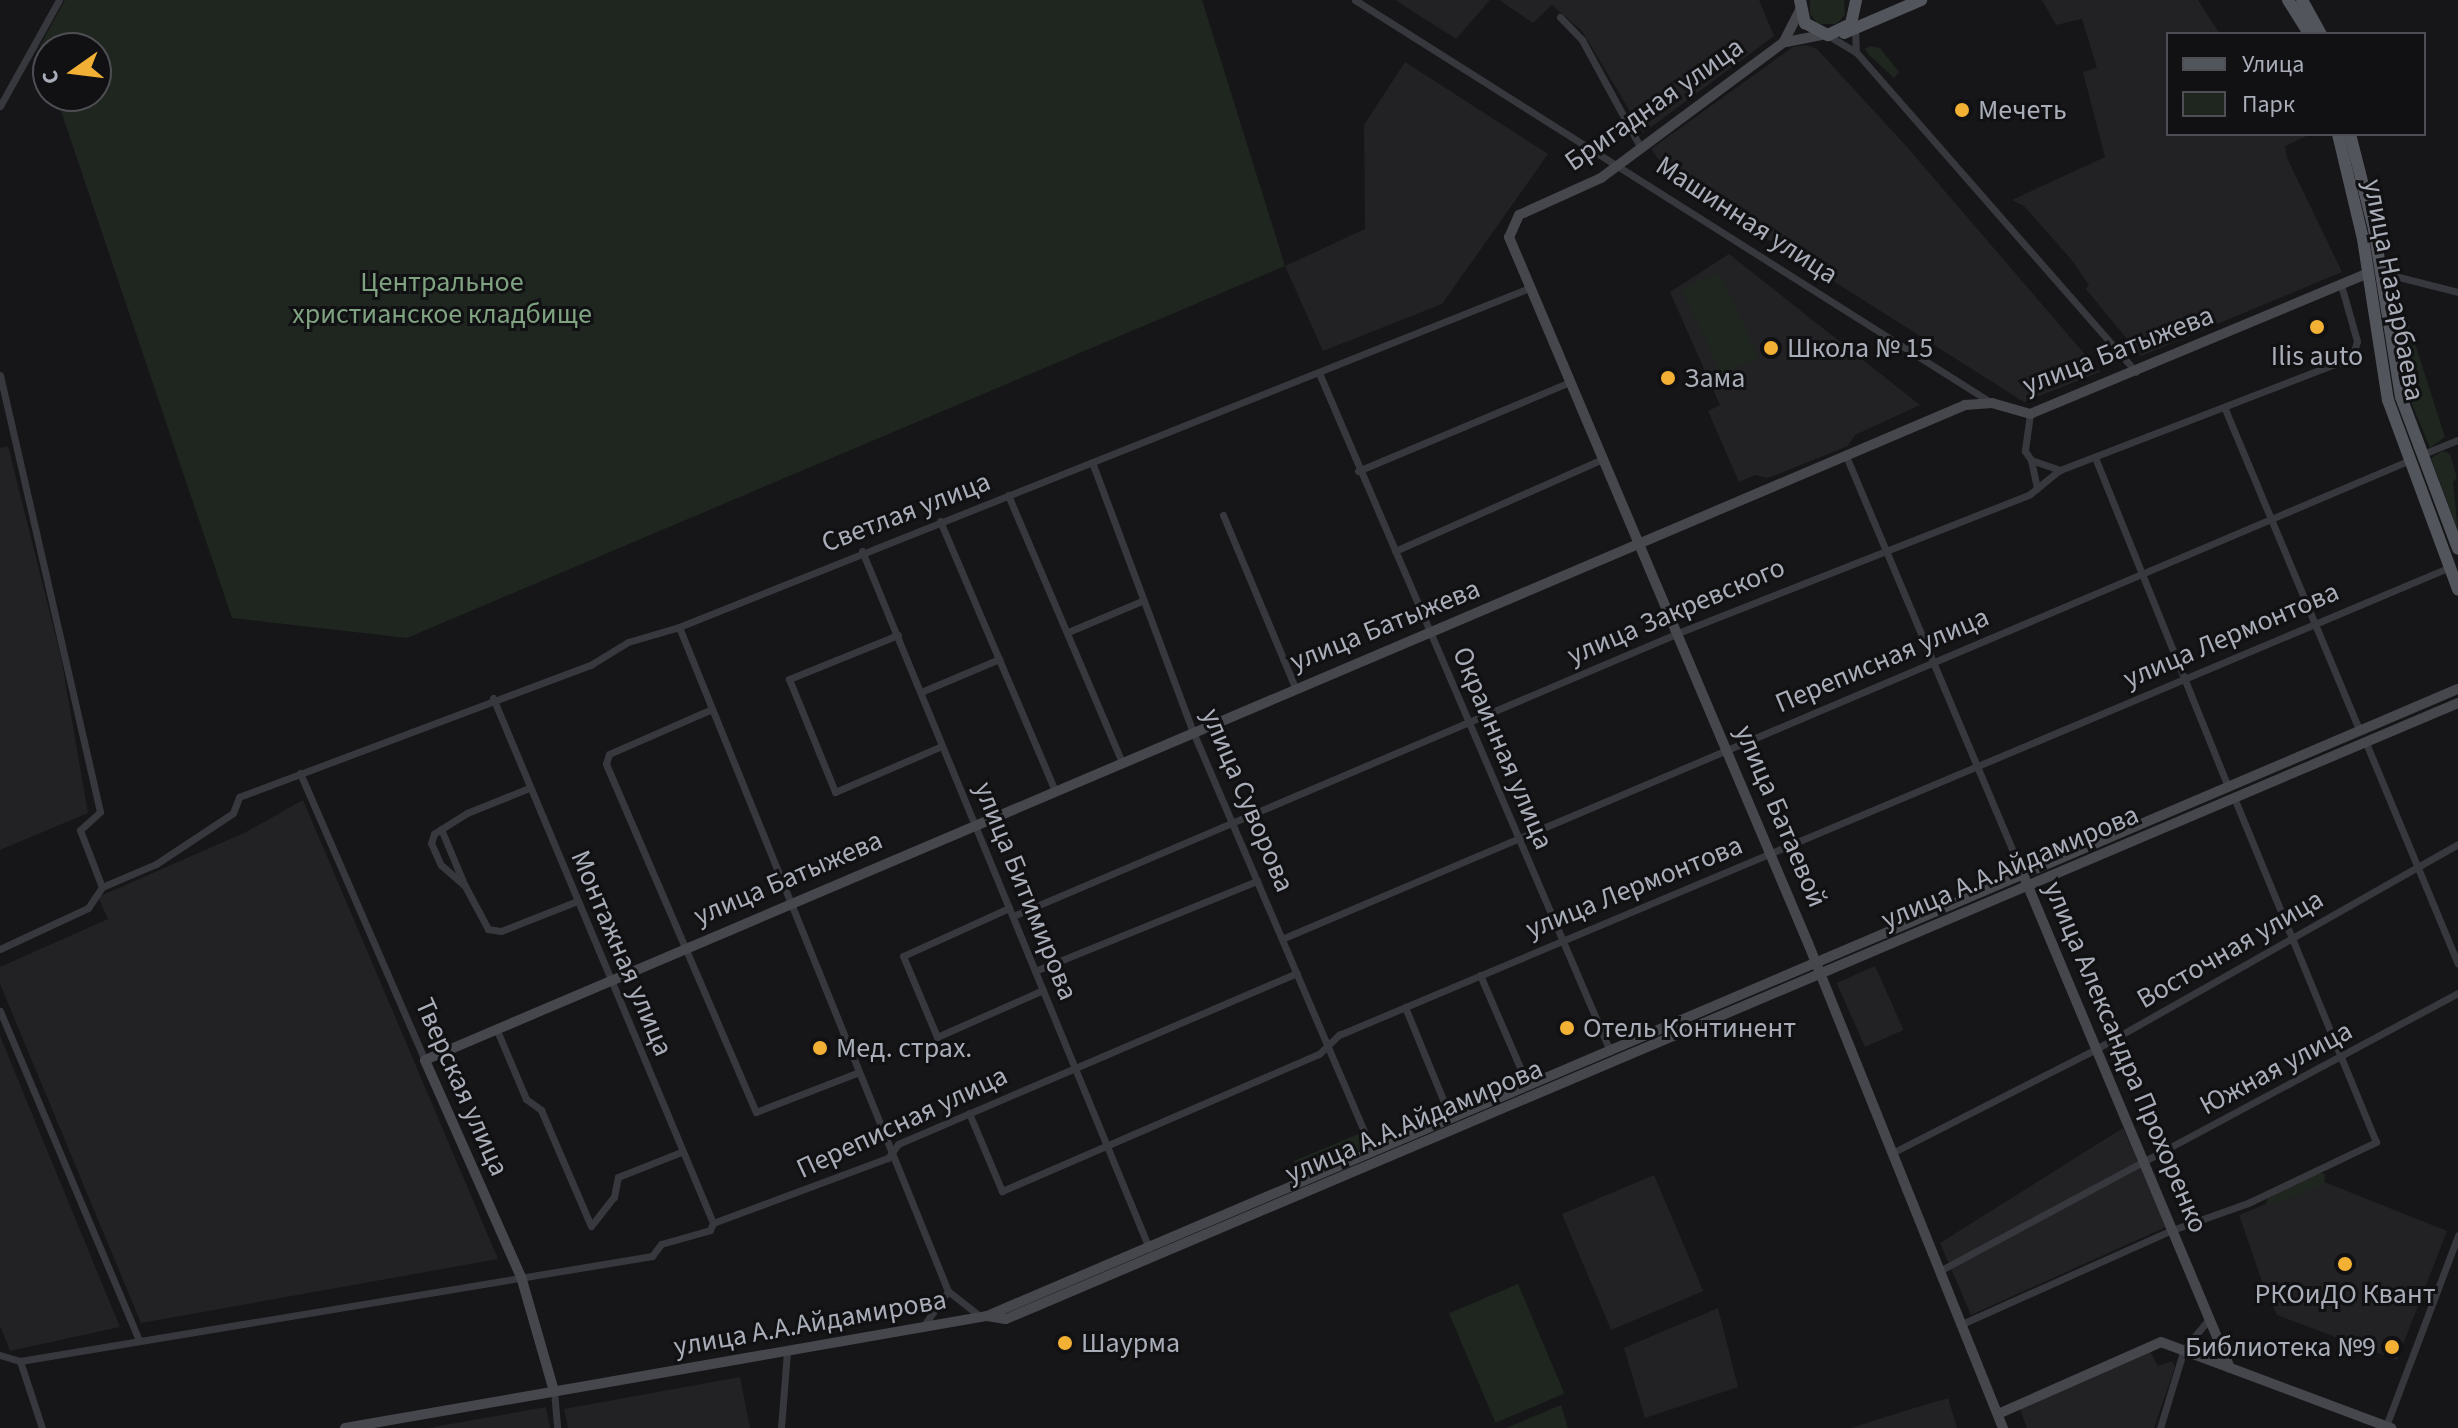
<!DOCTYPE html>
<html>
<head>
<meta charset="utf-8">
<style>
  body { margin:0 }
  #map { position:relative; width:2458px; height:1428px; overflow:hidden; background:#161618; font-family:"Source Sans 3",sans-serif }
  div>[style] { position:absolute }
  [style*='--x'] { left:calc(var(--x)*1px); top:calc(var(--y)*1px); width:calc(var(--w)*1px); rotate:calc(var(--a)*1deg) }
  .built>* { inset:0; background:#222225; transform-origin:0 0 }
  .green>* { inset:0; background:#1e261f; transform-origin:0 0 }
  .street>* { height:7px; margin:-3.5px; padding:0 3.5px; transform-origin:3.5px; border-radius:3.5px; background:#37383d }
  .secondary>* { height:10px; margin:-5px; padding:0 5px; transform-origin:5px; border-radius:5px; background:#45474d }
  .primary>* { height:12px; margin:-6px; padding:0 6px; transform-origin:6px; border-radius:6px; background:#53555c }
  .dots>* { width:22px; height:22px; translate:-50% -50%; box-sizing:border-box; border:4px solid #111113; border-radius:50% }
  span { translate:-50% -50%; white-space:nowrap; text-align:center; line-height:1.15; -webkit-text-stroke:6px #111113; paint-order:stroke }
  .street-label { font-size:28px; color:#a8adb8 }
  .poi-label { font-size:28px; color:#a8adb8 }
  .left { translate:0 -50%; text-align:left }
  .right { translate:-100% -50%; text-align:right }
  .park-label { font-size:28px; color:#7fa381 }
  .legend { position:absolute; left:2166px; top:32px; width:260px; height:104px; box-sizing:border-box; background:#111113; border:2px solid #4d4f55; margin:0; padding:10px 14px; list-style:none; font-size:24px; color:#a8adb8 }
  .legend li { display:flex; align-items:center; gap:16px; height:40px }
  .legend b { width:40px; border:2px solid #4d4f55 }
  .north { position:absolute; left:32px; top:32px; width:80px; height:80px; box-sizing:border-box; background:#111113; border:2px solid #4d4f55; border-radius:50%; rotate:256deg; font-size:22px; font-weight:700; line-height:32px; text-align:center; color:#a8adb8 }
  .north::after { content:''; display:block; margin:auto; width:28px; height:36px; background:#f2b134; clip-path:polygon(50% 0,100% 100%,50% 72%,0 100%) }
</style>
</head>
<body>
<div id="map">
  <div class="built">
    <div style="clip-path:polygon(1395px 0,1490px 0,1456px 39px)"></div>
    <div style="clip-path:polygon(1499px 0,1759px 0,1774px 36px,1643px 133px,1582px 31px,1552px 5px,1533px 23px)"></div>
    <div style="clip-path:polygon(2042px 0,2198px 0,2220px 34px,2168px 34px,2168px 134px,2311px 134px,2285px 146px,2287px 158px,2342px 272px,2141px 356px,2086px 289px,2089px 285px,2070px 258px,2024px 206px,2012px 200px,2105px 157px,2083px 72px,2097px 68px,2082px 19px,2056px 25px)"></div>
    <div style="clip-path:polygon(1806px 45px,1817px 49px,1907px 147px,2100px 372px,2024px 402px,1674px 180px,1651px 149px,1793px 47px)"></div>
    <div style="clip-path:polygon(1405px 62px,1548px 154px,1442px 304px,1323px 351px,1285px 266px,1365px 229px,1364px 125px)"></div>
    <div style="clip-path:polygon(1729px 254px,1920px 405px,1855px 435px,1848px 446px,1768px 478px,1755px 475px,1739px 482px,1708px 411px,1720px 405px,1670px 292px)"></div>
    <div style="clip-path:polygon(8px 446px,61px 657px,88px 813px,0 850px,0 448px)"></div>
    <div style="clip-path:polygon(303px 800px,498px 1259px,141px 1323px,0 984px,0 967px,108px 919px,98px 897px,244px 833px)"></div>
    <div style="left:1875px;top:966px;width:70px;height:42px;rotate:66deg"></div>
    <div style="clip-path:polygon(0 1036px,120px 1327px,10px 1351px,0 1326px)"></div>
    <div style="clip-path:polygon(2123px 1128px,2166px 1227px,1971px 1315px,1940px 1243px)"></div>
    <div style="left:1654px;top:1175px;width:126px;height:100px;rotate:67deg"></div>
    <div style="clip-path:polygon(2322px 1181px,2447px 1231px,2397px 1360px,2277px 1315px,2263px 1284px,2239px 1215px)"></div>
    <div style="clip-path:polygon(1718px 1308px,1738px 1387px,1645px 1418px,1624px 1348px)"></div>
    <div style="clip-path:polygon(2150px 1351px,2158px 1366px,2172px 1361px,2175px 1367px,2154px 1428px,2027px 1428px,2020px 1409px)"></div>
    <div style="clip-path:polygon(740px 1377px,750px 1428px,568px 1428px,564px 1409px)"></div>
    <div style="clip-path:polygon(1948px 1398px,1957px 1428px,1851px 1428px,1911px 1409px)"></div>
    <div style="clip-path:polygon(546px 1407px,550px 1428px,428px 1428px)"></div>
  </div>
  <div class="green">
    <div style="clip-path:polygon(65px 0,1202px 0,1285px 266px,407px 638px,232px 618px,56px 96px,96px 96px,96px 48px,48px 48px,48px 71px,40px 46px)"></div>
    <div style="clip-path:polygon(1810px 0,1844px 0,1845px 15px,1836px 24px,1818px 24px,1810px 14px)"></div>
    <div style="clip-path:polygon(1870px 46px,1880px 48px,1899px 72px,1894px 78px,1869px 55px,1865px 49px)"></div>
    <div style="left:1719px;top:272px;width:94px;height:41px;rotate:65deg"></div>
    <div style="clip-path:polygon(2390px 285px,2410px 328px,2445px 437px,2430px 448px,2405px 387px)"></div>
    <div style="clip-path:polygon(2443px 451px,2450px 454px,2457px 478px,2453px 482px,2458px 531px,2431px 458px)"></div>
    <div style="clip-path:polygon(1361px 1133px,1365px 1143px,1359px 1151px,1348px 1154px,1340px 1146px,1336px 1149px,1339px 1156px,1318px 1165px,1314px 1156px,1307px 1159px,1311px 1169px,1299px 1174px,1294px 1161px)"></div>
    <div style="clip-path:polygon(2316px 1172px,2325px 1174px,2324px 1185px,2265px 1206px,2268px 1198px)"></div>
    <div style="left:1518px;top:1284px;width:119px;height:75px;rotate:67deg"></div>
    <div style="clip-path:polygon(1561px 1405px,1568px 1428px,1506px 1428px)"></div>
  </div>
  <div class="street">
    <div style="--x:1355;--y:0;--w:754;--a:32.32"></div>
    <div style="--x:1560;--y:17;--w:32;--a:46"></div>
    <div style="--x:1582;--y:40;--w:123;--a:61.4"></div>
    <div style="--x:1855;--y:27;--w:25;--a:88"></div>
    <div style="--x:1829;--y:36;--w:31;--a:31"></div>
    <div style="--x:1856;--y:52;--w:425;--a:48.8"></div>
    <div style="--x:0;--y:106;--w:121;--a:-60.9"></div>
    <div style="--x:2379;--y:272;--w:81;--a:14.2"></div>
    <div style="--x:1319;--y:373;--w:738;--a:66.77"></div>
    <div style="--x:0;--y:375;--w:448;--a:77.1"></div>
    <div style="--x:100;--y:812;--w:27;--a:138"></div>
    <div style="--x:80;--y:830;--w:61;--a:68.9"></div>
    <div style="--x:2225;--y:409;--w:347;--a:67.3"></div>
    <div style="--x:2030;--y:414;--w:37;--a:98"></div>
    <div style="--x:2025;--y:451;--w:11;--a:56"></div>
    <div style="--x:2031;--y:460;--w:31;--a:19"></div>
    <div style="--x:2423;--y:454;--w:38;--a:-22"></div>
    <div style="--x:1846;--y:456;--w:453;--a:67.1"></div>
    <div style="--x:2031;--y:460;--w:29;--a:78"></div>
    <div style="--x:2096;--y:460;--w:353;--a:68"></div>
    <div style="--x:1092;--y:462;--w:288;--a:69.5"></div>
    <div style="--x:1193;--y:732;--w:457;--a:66.8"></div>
    <div style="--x:1358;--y:471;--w:230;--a:-22.8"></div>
    <div style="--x:1008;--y:495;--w:290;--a:66.9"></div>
    <div style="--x:1223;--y:515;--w:186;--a:67.3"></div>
    <div style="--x:940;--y:521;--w:293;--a:66.9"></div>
    <div style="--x:862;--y:551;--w:754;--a:67.62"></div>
    <div style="--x:1395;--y:551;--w:227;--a:-23.9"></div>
    <div style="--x:679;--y:627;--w:716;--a:67.95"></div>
    <div style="--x:948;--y:1291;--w:42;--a:38.2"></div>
    <div style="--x:1068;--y:632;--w:82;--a:-22.8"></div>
    <div style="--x:898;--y:635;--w:118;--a:158"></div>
    <div style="--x:789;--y:679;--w:122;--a:67.8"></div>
    <div style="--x:835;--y:792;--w:116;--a:-23.3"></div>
    <div style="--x:921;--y:692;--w:85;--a:-22.9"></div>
    <div style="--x:493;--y:698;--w:569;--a:67.26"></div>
    <div style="--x:712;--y:709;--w:112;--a:156.4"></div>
    <div style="--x:609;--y:754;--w:10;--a:107"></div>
    <div style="--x:606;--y:764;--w:379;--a:66.7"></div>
    <div style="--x:756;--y:1112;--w:110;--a:-21.2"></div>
    <div style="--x:2366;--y:743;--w:239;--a:67.4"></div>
    <div style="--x:300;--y:773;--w:313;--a:66.5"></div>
    <div style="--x:529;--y:788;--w:67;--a:158"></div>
    <div style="--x:467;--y:813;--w:39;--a:148"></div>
    <div style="--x:434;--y:834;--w:9;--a:108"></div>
    <div style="--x:431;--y:843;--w:24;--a:66"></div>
    <div style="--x:441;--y:865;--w:32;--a:41"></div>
    <div style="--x:465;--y:886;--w:49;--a:61.9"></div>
    <div style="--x:488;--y:929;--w:13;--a:9"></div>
    <div style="--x:501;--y:931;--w:82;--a:-21.5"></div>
    <div style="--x:441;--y:829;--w:60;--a:67.3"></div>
    <div style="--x:1009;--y:908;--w:116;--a:155.6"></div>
    <div style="--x:903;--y:956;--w:88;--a:67.2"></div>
    <div style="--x:937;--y:1037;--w:116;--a:-23.9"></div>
    <div style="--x:1013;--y:916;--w:723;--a:-23.05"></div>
    <div style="--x:1678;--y:633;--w:378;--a:-21.5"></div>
    <div style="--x:2030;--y:494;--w:38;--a:-39"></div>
    <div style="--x:2060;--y:470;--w:298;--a:-21.1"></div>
    <div style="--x:2338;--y:363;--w:20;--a:-37"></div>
    <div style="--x:2354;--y:351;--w:10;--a:-73"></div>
    <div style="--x:2357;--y:341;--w:58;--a:-105.9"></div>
    <div style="--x:1284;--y:938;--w:1223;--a:-23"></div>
    <div style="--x:0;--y:949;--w:97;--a:-25"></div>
    <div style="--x:88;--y:908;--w:25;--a:-56"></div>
    <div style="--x:102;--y:887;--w:59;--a:-23.1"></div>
    <div style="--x:156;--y:864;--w:92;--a:-33.5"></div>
    <div style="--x:233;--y:813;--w:17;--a:-69"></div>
    <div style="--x:239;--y:797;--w:377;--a:-20.6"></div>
    <div style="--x:592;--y:664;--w:42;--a:-31.4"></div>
    <div style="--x:628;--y:642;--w:53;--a:-16.4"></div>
    <div style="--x:679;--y:627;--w:915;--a:-21.74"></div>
    <div style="--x:1035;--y:971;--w:240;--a:-22.1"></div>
    <div style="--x:1480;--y:975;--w:121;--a:66.6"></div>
    <div style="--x:1405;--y:1007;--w:121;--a:67.7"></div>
    <div style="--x:0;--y:1011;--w:355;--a:67.1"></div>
    <div style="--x:496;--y:1028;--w:77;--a:67.1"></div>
    <div style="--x:526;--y:1099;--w:19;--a:36"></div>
    <div style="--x:541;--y:1110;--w:126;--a:66.7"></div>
    <div style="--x:591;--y:1226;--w:37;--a:-52"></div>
    <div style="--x:614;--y:1197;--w:20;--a:-79"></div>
    <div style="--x:618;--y:1177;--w:68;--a:-21.6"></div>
    <div style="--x:969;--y:1113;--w:85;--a:67.1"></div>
    <div style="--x:1002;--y:1191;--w:345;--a:-23.4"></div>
    <div style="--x:1319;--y:1054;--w:28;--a:-44"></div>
    <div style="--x:1339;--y:1035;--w:1206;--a:-22.84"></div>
    <div style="--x:1892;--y:1153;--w:229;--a:-27"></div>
    <div style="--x:2096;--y:1049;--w:416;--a:-29.5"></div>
    <div style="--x:1943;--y:1269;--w:584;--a:-28.19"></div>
    <div style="--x:1964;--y:1323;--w:228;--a:-24.1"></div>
    <div style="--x:2172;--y:1230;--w:81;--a:-19.6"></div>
    <div style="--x:2248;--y:1203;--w:142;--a:-25.5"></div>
    <div style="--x:2376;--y:1142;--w:372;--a:-112.4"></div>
    <div style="--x:922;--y:1328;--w:45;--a:-54.9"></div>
    <div style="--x:0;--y:1355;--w:21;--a:17"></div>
    <div style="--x:554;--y:1391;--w:37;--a:85"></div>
    <div style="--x:2386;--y:1426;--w:204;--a:-69.3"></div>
    <div style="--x:42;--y:1428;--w:71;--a:-108.2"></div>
    <div style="--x:20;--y:1361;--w:641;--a:-9.43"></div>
    <div style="--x:652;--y:1256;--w:15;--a:-53"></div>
    <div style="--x:661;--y:1244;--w:51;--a:-15.9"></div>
    <div style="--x:710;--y:1230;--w:8;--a:-67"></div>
    <div style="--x:713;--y:1223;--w:187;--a:-20.4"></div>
    <div style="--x:888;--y:1158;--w:17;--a:-54"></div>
    <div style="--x:898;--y:1144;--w:434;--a:-23.2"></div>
    <div style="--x:781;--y:1428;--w:76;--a:-85.5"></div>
    <div style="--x:2160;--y:1428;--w:83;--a:-73.1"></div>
    <div style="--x:2184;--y:1349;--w:39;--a:-50"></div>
  </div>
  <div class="secondary">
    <div style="--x:1800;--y:10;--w:36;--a:117"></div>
    <div style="--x:1784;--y:42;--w:228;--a:143.4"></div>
    <div style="--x:1601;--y:178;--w:90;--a:155.7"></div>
    <div style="--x:1519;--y:215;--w:24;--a:114"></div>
    <div style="--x:1509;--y:237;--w:767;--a:67.05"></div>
    <div style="--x:1808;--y:943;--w:523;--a:68.1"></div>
    <div style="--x:1786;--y:42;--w:36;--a:-11"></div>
    <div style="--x:2025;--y:879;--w:530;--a:67.26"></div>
    <div style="--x:987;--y:1316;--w:1599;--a:-23.09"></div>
    <div style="--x:554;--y:1391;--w:119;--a:-106.1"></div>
    <div style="--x:521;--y:1277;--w:237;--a:-113.9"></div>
    <div style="--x:425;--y:1060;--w:1674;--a:-23.04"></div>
    <div style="--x:1965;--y:405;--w:27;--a:-4"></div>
    <div style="--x:1992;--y:403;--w:40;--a:16"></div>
    <div style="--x:2030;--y:414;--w:365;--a:-22.6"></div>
    <div style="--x:1998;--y:1414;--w:178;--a:-23.8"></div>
    <div style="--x:2161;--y:1342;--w:246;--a:20.5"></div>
    <div style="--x:345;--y:1428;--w:652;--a:-9.9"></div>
    <div style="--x:987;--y:1316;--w:19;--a:9"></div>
    <div style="--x:1006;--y:1319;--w:1577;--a:-22.99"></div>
  </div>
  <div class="primary">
    <div style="--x:1800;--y:0;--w:24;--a:78"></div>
    <div style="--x:1805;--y:23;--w:26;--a:28"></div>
    <div style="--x:1828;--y:35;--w:25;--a:-26"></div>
    <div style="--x:1851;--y:24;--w:25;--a:-78"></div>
    <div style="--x:2288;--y:0;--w:40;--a:58"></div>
    <div style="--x:2302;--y:0;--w:39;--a:61"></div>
    <div style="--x:1844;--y:33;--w:84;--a:-23.2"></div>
    <div style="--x:2338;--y:134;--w:108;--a:76.6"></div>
    <div style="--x:2363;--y:239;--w:163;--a:81.2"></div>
    <div style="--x:2388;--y:400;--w:202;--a:69.7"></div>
    <div style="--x:2350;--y:134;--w:98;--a:75.8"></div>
    <div style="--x:2374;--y:229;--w:170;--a:80.9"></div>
    <div style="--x:2401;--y:397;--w:162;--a:69.4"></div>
  </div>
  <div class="dots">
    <div style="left:1962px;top:110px;background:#f2b134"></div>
    <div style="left:2317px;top:327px;background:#f2b134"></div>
    <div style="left:1771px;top:348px;background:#f2b134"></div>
    <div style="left:1668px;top:378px;background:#f2b134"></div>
    <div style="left:1567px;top:1028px;background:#f2b134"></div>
    <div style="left:820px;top:1048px;background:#f2b134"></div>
    <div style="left:2345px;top:1264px;background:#f2b134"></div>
    <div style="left:1065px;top:1343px;background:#f2b134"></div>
    <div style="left:2392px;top:1347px;background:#f2b134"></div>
  </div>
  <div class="street-label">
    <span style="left:1654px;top:104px;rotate:-35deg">Бригадная улица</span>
    <span style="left:1747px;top:220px;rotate:33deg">Машинная улица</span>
    <span style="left:2394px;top:290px;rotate:79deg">улица Назарбаева</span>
    <span style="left:2118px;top:350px;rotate:-21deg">улица Батыжева</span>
    <span style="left:906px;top:512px;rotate:-21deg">Светлая улица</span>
    <span style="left:1676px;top:611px;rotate:-23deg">улица Закревского</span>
    <span style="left:1385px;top:625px;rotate:-22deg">улица Батыжева</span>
    <span style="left:2231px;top:635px;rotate:-23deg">улица Лермонтова</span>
    <span style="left:1882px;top:660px;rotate:-23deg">Переписная улица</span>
    <span style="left:1503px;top:748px;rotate:67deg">Окраинная улица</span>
    <span style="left:1248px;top:800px;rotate:67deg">улица Суворова</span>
    <span style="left:1781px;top:816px;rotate:67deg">улица Батаевой</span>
    <span style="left:2010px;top:867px;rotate:-23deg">улица А.А.Айдамирова</span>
    <span style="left:788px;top:878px;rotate:-23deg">улица Батыжева</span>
    <span style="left:1634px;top:887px;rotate:-22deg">улица Лермонтова</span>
    <span style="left:1026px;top:891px;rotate:68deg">улица Битимирова</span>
    <span style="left:2230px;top:949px;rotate:-30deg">Восточная улица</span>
    <span style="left:622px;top:953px;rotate:67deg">Монтажная улица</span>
    <span style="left:2126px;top:1057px;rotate:67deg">улица Александра Прохоренко</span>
    <span style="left:2276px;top:1068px;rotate:-28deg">Южная улица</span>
    <span style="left:462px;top:1087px;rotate:66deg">Тверская улица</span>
    <span style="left:1414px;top:1121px;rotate:-23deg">улица А.А.Айдамирова</span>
    <span style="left:902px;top:1122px;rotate:-25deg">Переписная улица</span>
    <span style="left:810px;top:1323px;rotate:-10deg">улица А.А.Айдамирова</span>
  </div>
  <div class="poi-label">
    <span class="left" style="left:1978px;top:110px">Мечеть</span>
    <span class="left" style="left:1787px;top:348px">Школа № 15</span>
    <span style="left:2317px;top:356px">Ilis auto</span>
    <span class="left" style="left:1684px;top:378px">Зама</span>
    <span class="left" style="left:1583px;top:1028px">Отель Континент</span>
    <span class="left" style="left:836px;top:1048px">Мед. страх.</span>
    <span style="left:2345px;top:1294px">РКОиДО Квант</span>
    <span class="left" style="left:1081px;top:1343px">Шаурма</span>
    <span class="right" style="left:2376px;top:1347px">Библиотека №9</span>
  </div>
  <div class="park-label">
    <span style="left:442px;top:298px">Центральное<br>христианское кладбище</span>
  </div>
  <ul class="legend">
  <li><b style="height:10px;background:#53555c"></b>Улица</li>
  <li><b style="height:22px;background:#1e261f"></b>Парк</li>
  </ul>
  <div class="north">С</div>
</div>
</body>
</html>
